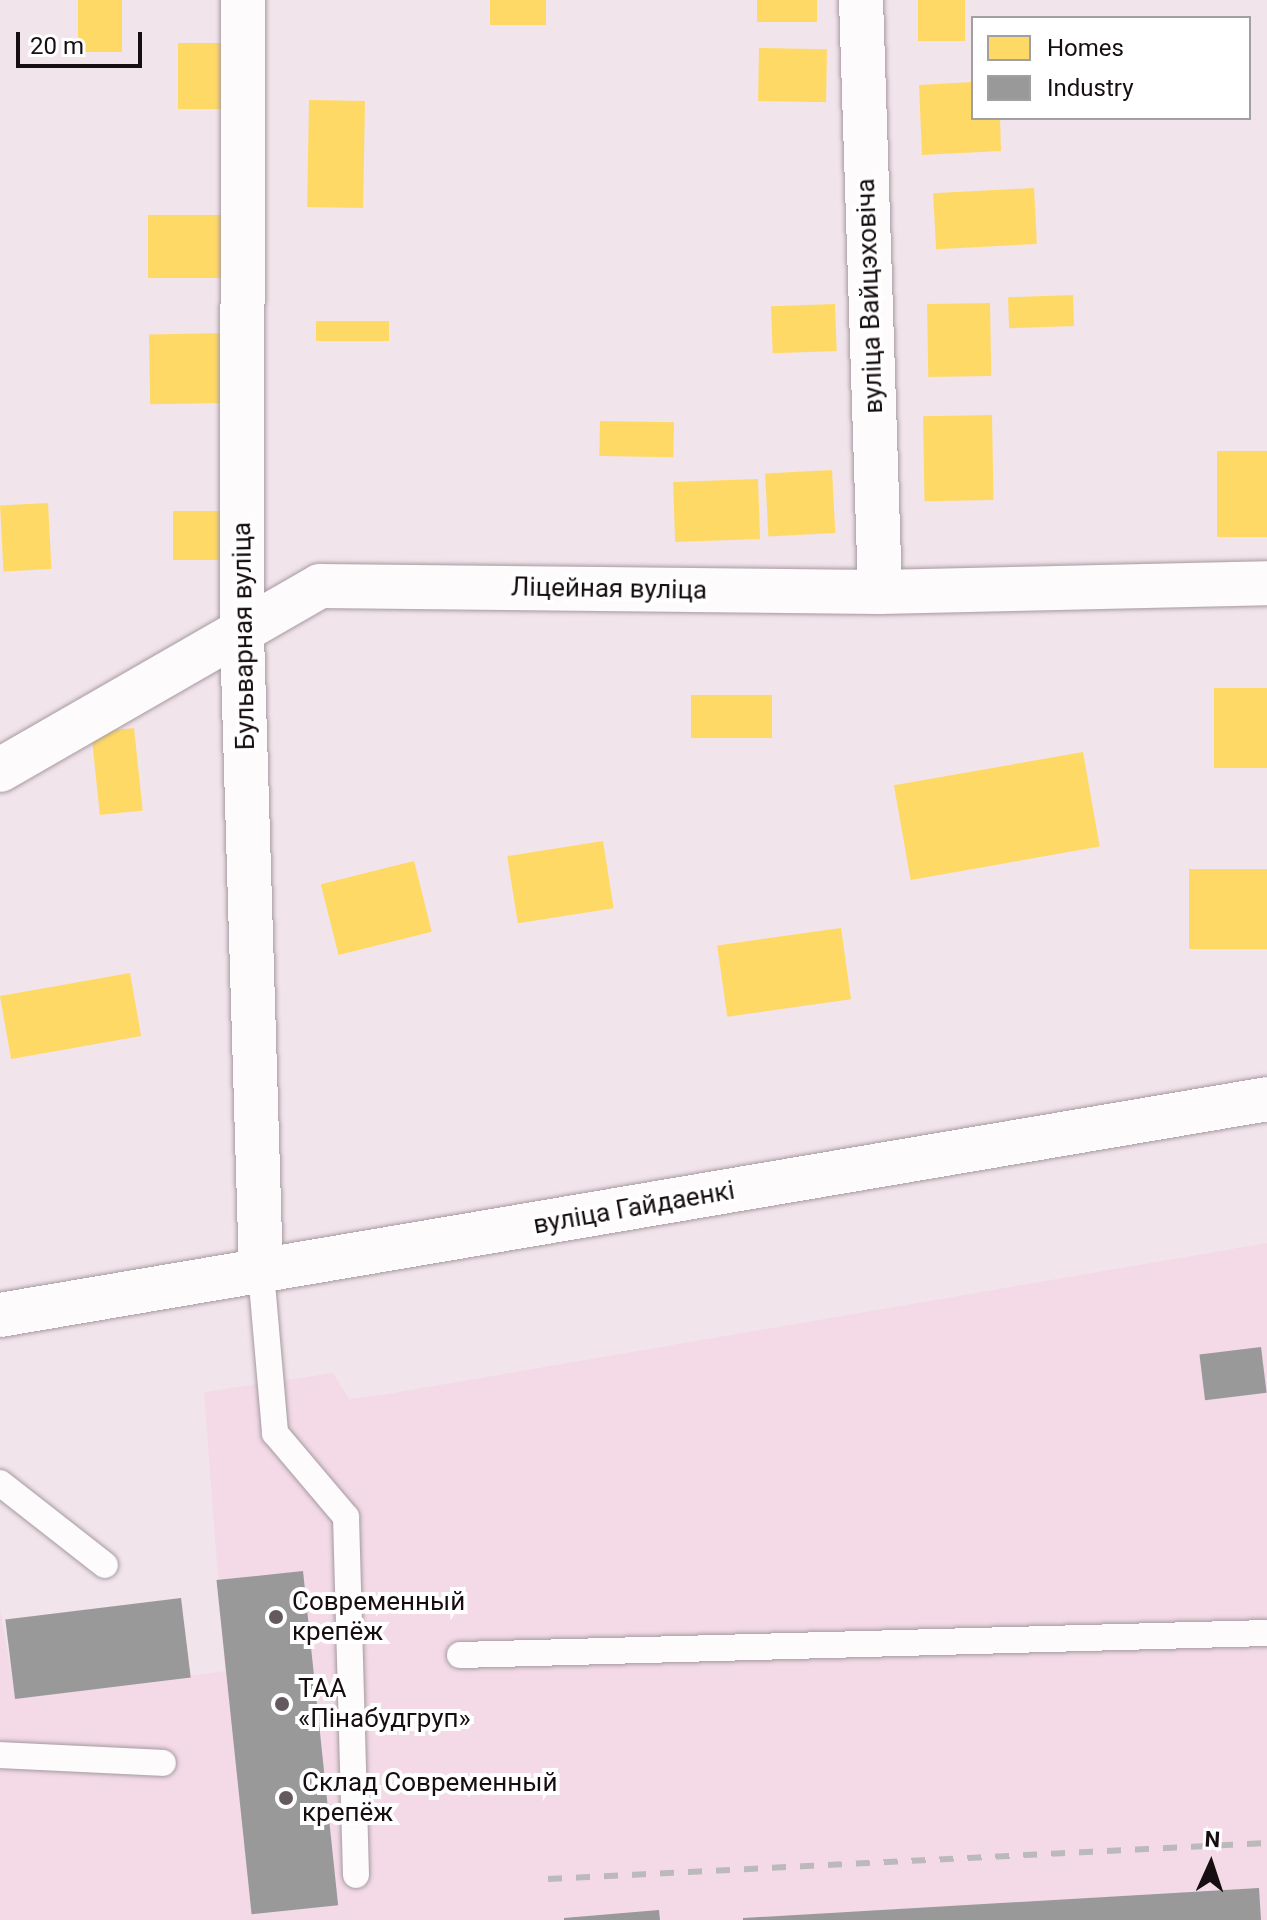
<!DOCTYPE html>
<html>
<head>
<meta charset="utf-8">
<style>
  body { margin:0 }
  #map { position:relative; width:1267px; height:1920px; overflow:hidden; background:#f2e4eb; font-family:Roboto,sans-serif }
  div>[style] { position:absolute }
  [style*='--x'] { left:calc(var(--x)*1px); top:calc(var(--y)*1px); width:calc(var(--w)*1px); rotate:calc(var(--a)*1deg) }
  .built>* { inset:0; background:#f3dae6 }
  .homes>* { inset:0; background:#ffd966; transform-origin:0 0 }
  .industry>* { inset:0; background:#999; transform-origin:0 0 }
  .roads { filter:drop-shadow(0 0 2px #a59aa0) drop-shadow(0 0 2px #a59aa0) }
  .lane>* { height:26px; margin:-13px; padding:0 13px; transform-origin:13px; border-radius:13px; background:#fdfbfc }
  .street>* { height:44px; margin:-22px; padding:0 22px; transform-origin:22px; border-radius:22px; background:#fdfbfc }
  .secondary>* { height:44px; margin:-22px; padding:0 22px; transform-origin:22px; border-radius:22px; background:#fdfbfc }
  .rail>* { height:6px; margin-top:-3px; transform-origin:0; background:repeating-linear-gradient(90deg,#bcb9ba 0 14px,transparent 0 28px) }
  .dots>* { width:22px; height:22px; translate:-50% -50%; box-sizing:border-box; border:4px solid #fff; border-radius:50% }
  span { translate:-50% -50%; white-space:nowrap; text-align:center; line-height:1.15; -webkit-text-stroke:8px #fff; paint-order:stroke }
  .street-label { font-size:26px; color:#170e12 }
  .poi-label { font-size:26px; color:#170e12 }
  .left { translate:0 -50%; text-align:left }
  .legend { position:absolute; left:971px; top:16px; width:280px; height:104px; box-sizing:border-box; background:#fff; border:2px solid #a29fa0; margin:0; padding:10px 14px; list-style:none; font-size:24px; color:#170e12 }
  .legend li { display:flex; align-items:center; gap:16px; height:40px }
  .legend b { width:40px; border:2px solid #a29fa0 }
  .north { position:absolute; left:1171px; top:1824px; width:80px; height:80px; -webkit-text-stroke:6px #fff; paint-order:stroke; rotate:3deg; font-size:22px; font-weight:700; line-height:32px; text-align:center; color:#170e12 }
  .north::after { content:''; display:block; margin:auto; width:28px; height:36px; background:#170e12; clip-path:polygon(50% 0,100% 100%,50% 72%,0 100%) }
  .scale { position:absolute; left:16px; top:32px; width:126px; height:36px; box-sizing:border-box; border:4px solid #170e12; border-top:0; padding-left:10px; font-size:24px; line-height:28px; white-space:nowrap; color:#170e12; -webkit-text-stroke:6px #fff; paint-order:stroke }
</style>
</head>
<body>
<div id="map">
  <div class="built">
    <div style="clip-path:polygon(1267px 1243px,1267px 1920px,0 1920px,0 1610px,16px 1698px,225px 1671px,204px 1392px,333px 1373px,349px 1399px,387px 1394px)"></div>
  </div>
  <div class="homes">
    <div style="left:78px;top:0;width:44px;height:52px"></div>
    <div style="left:490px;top:0;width:56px;height:25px"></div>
    <div style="left:757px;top:0;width:60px;height:22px"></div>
    <div style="left:918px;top:0;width:47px;height:41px"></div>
    <div style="left:178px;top:43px;width:48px;height:66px"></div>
    <div style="left:759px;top:48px;width:68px;height:53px;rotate:1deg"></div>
    <div style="clip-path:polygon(973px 82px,973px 118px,1000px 118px,1001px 151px,922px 155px,919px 85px)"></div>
    <div style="left:309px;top:100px;width:56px;height:107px;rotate:1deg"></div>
    <div style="left:1034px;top:188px;width:56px;height:101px;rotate:87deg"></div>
    <div style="left:148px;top:215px;width:83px;height:63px"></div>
    <div style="left:1073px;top:295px;width:31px;height:65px;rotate:88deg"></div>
    <div style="left:990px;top:303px;width:73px;height:63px;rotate:89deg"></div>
    <div style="left:835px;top:304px;width:47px;height:64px;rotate:88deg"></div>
    <div style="left:316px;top:321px;width:73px;height:20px"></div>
    <div style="left:228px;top:333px;width:70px;height:79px;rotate:89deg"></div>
    <div style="left:992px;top:415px;width:85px;height:69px;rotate:89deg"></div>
    <div style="left:600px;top:421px;width:74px;height:35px;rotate:1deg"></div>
    <div style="left:1267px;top:451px;width:86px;height:50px;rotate:90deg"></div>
    <div style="left:832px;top:470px;width:63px;height:67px;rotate:87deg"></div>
    <div style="left:758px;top:479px;width:60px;height:85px;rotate:88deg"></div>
    <div style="left:48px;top:503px;width:66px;height:48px;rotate:87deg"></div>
    <div style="left:173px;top:511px;width:62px;height:49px"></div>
    <div style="left:1267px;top:688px;width:80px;height:53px;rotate:90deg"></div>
    <div style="left:691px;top:695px;width:81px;height:43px"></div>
    <div style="left:134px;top:728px;width:83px;height:43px;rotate:84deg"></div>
    <div style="left:1083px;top:752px;width:96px;height:192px;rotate:80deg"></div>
    <div style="left:603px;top:841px;width:68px;height:97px;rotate:81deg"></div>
    <div style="left:414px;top:861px;width:73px;height:96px;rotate:76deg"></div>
    <div style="left:1267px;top:869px;width:80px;height:78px;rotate:90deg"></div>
    <div style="left:841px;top:928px;width:72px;height:125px;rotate:82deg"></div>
    <div style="left:130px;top:973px;width:64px;height:132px;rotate:80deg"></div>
  </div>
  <div class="industry">
    <div style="left:1261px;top:1347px;width:46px;height:62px;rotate:83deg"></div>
    <div style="left:303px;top:1571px;width:336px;height:87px;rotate:84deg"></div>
    <div style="left:181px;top:1598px;width:80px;height:177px;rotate:83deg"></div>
    <div style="clip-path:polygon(1259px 1888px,1261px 1920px,743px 1920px,743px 1918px)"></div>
    <div style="clip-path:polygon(659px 1910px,660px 1920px,564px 1920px,564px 1918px)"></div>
  </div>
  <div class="roads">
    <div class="lane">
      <div style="--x:261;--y:1272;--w:162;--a:85"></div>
      <div style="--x:275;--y:1433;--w:110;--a:49.8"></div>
      <div style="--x:346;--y:1517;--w:358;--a:88.4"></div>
      <div style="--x:0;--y:1483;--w:133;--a:38"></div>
      <div style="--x:460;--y:1655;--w:807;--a:-1.56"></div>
      <div style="--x:0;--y:1755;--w:163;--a:2.8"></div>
    </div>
    <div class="street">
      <div style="--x:243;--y:0;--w:635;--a:90.09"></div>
      <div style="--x:242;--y:635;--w:637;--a:88.29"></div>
      <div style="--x:861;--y:0;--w:592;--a:88.16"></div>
      <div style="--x:0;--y:770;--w:369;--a:-29.9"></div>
      <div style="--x:320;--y:586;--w:560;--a:0.61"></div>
      <div style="--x:880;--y:592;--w:387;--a:-1.3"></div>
    </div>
    <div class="secondary">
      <div style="--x:0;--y:1315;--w:1285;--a:-9.67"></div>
    </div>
  </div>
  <div class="rail">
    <div style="--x:548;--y:1879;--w:720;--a:-2.87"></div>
  </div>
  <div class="dots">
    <div style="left:276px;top:1617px;background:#64595e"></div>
    <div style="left:282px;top:1704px;background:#64595e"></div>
    <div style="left:286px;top:1798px;background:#64595e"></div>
  </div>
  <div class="street-label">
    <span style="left:870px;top:296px;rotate:-92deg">вуліца Вайцэховіча</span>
    <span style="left:609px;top:589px;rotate:1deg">Ліцейная вуліца</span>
    <span style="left:244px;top:636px;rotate:-91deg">Бульварная вуліца</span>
    <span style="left:634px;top:1208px;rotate:-10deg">вуліца Гайдаенкі</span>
  </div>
  <div class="poi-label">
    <span class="left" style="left:292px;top:1617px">Современный<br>крепёж</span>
    <span class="left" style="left:298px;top:1704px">ТАА<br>«Пінабудгруп»</span>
    <span class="left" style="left:302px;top:1798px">Склад Современный<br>крепёж</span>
  </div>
  <ul class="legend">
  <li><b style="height:22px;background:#ffd966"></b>Homes</li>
  <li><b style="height:22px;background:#999"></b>Industry</li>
  </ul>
  <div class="north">N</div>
  <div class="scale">20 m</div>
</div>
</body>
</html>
